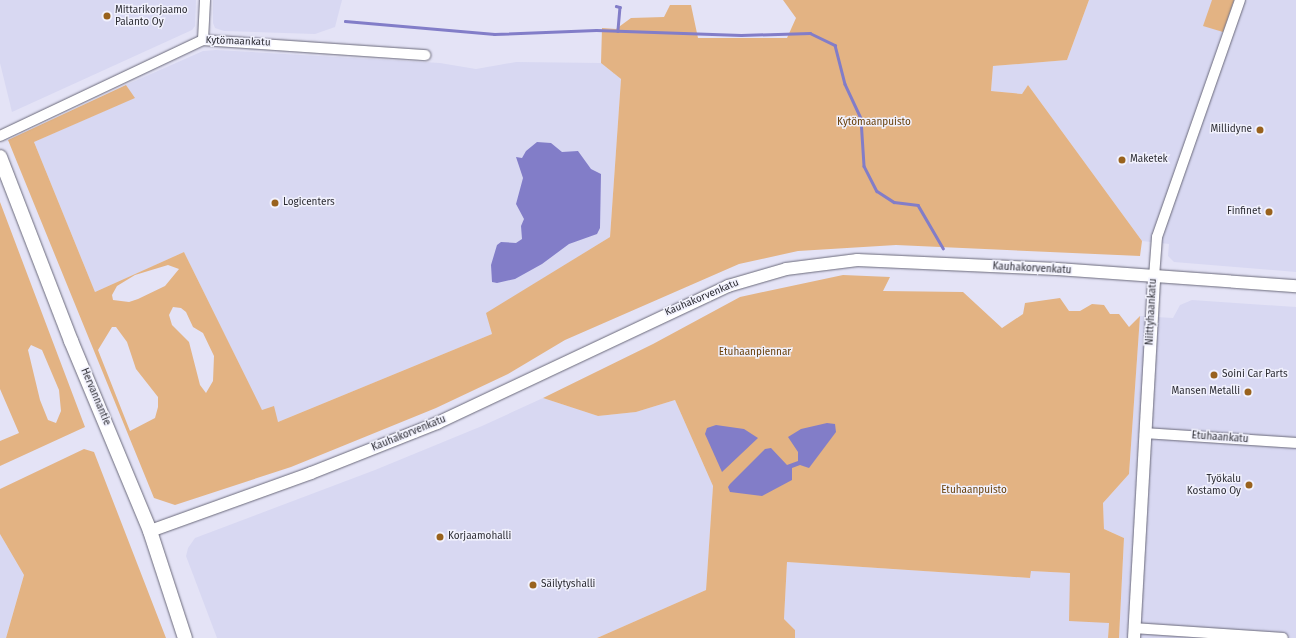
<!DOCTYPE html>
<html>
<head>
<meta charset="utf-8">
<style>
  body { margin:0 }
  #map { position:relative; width:1296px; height:638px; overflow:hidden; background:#e4e3f6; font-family:"Fira Sans",sans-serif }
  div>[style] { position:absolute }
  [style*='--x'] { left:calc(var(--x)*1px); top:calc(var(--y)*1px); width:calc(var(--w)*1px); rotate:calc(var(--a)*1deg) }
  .built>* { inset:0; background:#d8d8f2 }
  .green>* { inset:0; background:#e3b383 }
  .water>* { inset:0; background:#827dc8 }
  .stream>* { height:2.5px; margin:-1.25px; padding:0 1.25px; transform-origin:1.25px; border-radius:1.25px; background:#827dc8 }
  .roads { filter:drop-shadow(0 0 1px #6a697a) drop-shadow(0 0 1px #6a697a) }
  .minor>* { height:10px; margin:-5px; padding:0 5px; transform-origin:5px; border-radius:5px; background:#fff }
  .tertiary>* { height:12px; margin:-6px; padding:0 6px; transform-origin:6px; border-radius:6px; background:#fff }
  .secondary>* { height:14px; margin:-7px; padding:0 7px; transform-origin:7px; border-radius:7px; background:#fff }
  .dots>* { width:11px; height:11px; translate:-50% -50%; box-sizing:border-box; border:2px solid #f1f1fd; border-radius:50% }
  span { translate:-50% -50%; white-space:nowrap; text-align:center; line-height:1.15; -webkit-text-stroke:3px #f1f1fd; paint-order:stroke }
  .poi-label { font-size:10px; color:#2c2c33 }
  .left { translate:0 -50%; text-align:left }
  .right { translate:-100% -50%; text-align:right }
  .street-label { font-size:10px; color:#2c2c33 }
  .park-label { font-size:10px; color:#663d06 }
</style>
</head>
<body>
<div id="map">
  <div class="built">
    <div style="clip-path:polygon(0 0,196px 0,195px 26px,192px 30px,12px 112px,0 63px)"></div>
    <div style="clip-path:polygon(213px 0,342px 0,335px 27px,315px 34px,224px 31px,215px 28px,213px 23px)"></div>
    <div style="clip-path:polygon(1089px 0,1296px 0,1296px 272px,1174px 262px,1168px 256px,1169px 244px,1142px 241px,1028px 85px,1022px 94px,991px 91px,993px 66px,1067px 60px)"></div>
    <div style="clip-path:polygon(216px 50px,440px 63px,476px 69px,516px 62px,601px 63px,621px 79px,610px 237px,487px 313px,492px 334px,278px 422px,262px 411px,184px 252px,95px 292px,34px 142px,134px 98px,126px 85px,203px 51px)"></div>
    <div style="clip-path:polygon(1192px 300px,1296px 307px,1296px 638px,1119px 638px,1124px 538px,1104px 529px,1103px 503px,1129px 474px,1140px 316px,1173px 318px,1180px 305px)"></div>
    <div style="clip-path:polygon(543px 398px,598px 416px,636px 412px,675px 400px,713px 486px,706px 590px,597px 638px,217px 638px,186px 556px,188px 548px,195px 538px,375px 470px,482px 426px)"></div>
    <div style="clip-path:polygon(0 534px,24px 575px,6px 638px,0 638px)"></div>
    <div style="clip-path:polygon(787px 562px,1030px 578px,1031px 571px,1071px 573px,1109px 623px,1108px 638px,795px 638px,795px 630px,784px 619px)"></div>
  </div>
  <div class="green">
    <div style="clip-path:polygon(evenodd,783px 0,1089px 0,1067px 60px,993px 66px,991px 91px,1022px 94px,1028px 85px,1142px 241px,1140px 256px,896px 245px,798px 251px,739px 264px,565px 340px,508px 374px,436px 408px,291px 467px,175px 505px,154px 498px,8px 140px,126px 85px,135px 98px,34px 142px,95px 292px,184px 252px,262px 410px,274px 406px,278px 422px,492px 334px,486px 313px,610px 237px,621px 79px,601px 63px,602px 28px,616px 29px,631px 18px,664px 17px,670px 5px,691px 5px,698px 38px,787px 38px,796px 18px,783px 0,168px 265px,179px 269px,165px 286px,138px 299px,129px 302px,113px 300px,112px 295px,117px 286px,135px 275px,168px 265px,783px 0,173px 307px,181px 308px,186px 312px,193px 327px,203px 333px,214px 356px,213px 381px,206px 393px,200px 385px,189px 342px,172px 325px,169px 315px,173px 307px,783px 0,112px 327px,116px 327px,127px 342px,136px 369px,158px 397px,158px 407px,155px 418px,130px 431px,98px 350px,112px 327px)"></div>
    <div style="clip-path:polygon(1212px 0,1234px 0,1223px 32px,1203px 26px)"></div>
    <div style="clip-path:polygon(evenodd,0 202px,85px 427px,0 466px,0 441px,19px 433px,0 389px,0 202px,31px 345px,42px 350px,59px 390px,61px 411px,56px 423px,48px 420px,40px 400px,28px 350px,31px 345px)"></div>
    <div style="clip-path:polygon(843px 275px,890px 277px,883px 291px,963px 292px,1002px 328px,1023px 314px,1025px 303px,1060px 298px,1069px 311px,1080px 311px,1092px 304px,1104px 305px,1110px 314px,1119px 314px,1129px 327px,1140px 316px,1129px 474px,1103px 503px,1104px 529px,1124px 538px,1119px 638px,1108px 638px,1109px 623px,1069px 621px,1070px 573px,1031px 571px,1030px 578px,787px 562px,784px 619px,795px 630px,795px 638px,597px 638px,706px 590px,713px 486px,675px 400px,636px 412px,598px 416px,543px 398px,653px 344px,740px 297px)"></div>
    <div style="clip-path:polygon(84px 449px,94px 452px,166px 638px,6px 638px,24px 575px,0 534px,0 489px)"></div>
  </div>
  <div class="water">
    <div style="clip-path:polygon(537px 142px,551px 143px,562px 152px,578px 151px,591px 169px,601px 174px,600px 228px,597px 234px,569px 244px,542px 264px,515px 279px,497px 283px,492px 282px,491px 265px,497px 245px,501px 242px,516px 243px,522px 239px,521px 226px,524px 219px,516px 204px,523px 178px,516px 157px,522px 158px,526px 151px)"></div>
    <div style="clip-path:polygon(827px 423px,835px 424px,836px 432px,809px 468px,800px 465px,792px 468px,792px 480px,762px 496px,730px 492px,728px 487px,730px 484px,765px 449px,771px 448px,787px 465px,798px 461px,798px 452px,788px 437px,801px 429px)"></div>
    <div style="clip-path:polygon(716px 425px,744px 429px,758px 438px,722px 472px,705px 434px,707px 428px)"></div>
  </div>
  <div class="stream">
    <div style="--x:616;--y:6;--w:4;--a:14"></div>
    <div style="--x:620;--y:7;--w:24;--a:95"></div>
    <div style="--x:345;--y:21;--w:150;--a:5"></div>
    <div style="--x:494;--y:34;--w:102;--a:-2.2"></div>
    <div style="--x:596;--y:30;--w:145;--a:2"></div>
    <div style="--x:741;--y:35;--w:69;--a:-1.7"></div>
    <div style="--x:810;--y:33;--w:28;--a:26"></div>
    <div style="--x:835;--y:45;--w:40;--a:75.6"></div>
    <div style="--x:845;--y:84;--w:38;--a:65"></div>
    <div style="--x:861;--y:119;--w:47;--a:86.3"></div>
    <div style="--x:864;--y:166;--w:28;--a:63"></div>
    <div style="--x:877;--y:191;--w:20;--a:33"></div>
    <div style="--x:894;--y:202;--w:24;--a:7"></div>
    <div style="--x:918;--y:205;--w:50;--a:59.8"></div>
  </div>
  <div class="roads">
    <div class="minor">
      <div style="--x:203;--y:40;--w:40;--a:-87.1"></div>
      <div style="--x:0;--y:136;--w:225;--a:-25.3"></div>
      <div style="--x:203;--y:40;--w:223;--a:3.9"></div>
      <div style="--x:1154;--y:277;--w:40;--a:-85.7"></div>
      <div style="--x:1157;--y:237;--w:251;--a:-70.7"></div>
      <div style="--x:1145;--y:433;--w:151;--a:3.8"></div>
      <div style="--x:1134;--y:628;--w:149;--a:3.8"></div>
    </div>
    <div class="tertiary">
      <div style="--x:150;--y:531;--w:171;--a:-19.8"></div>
      <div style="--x:311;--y:473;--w:136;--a:-21.6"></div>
      <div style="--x:437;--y:423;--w:322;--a:-25.2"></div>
      <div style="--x:728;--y:286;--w:60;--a:-16.3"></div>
      <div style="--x:786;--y:269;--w:72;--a:-7.2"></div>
      <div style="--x:857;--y:260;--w:200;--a:2.6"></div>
      <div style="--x:1057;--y:269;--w:240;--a:4.1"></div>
      <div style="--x:1134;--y:638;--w:362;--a:-86.8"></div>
    </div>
    <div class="secondary">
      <div style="--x:0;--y:157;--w:197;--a:68.9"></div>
      <div style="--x:71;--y:341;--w:206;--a:67.4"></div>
      <div style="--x:150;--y:531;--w:113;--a:71.9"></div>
    </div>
  </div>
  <div class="dots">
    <div style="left:107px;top:16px;background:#99621d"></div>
    <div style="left:1260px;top:130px;background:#99621d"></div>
    <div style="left:1122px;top:160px;background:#99621d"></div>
    <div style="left:275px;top:203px;background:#99621d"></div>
    <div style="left:1269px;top:212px;background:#99621d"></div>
    <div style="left:1214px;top:375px;background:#99621d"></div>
    <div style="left:1248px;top:392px;background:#99621d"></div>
    <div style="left:1249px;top:485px;background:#99621d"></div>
    <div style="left:440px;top:537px;background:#99621d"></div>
    <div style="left:533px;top:585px;background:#99621d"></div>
  </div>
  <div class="poi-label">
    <span class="left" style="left:115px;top:16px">Mittarikorjaamo<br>Palanto Oy</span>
    <span class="right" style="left:1252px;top:130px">Millidyne</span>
    <span class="left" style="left:1130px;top:160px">Maketek</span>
    <span class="left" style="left:283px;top:203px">Logicenters</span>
    <span class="right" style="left:1261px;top:212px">Finfinet</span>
    <span class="left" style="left:1222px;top:375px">Soini Car Parts</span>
    <span class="right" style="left:1240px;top:392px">Mansen Metalli</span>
    <span class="right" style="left:1241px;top:485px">Työkalu<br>Kostamo Oy</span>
    <span class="left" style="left:448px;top:537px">Korjaamohalli</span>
    <span class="left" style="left:541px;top:585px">Säilytyshalli</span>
  </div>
  <div class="street-label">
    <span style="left:238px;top:42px;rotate:2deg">Kytömaankatu</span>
    <span style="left:1032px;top:269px;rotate:3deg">Kauhakorvenkatu</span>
    <span style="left:702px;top:298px;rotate:-23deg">Kauhakorvenkatu</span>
    <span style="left:1152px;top:312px;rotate:-87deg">Niittyhaankatu</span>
    <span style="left:95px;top:397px;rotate:67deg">Hervannantie</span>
    <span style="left:409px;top:434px;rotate:-22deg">Kauhakorvenkatu</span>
    <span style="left:1220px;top:438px;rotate:4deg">Etuhaankatu</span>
  </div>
  <div class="park-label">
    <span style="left:874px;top:123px">Kytömaanpuisto</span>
    <span style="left:755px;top:353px">Etuhaanpiennar</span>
    <span style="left:974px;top:491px">Etuhaanpuisto</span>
  </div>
</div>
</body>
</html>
